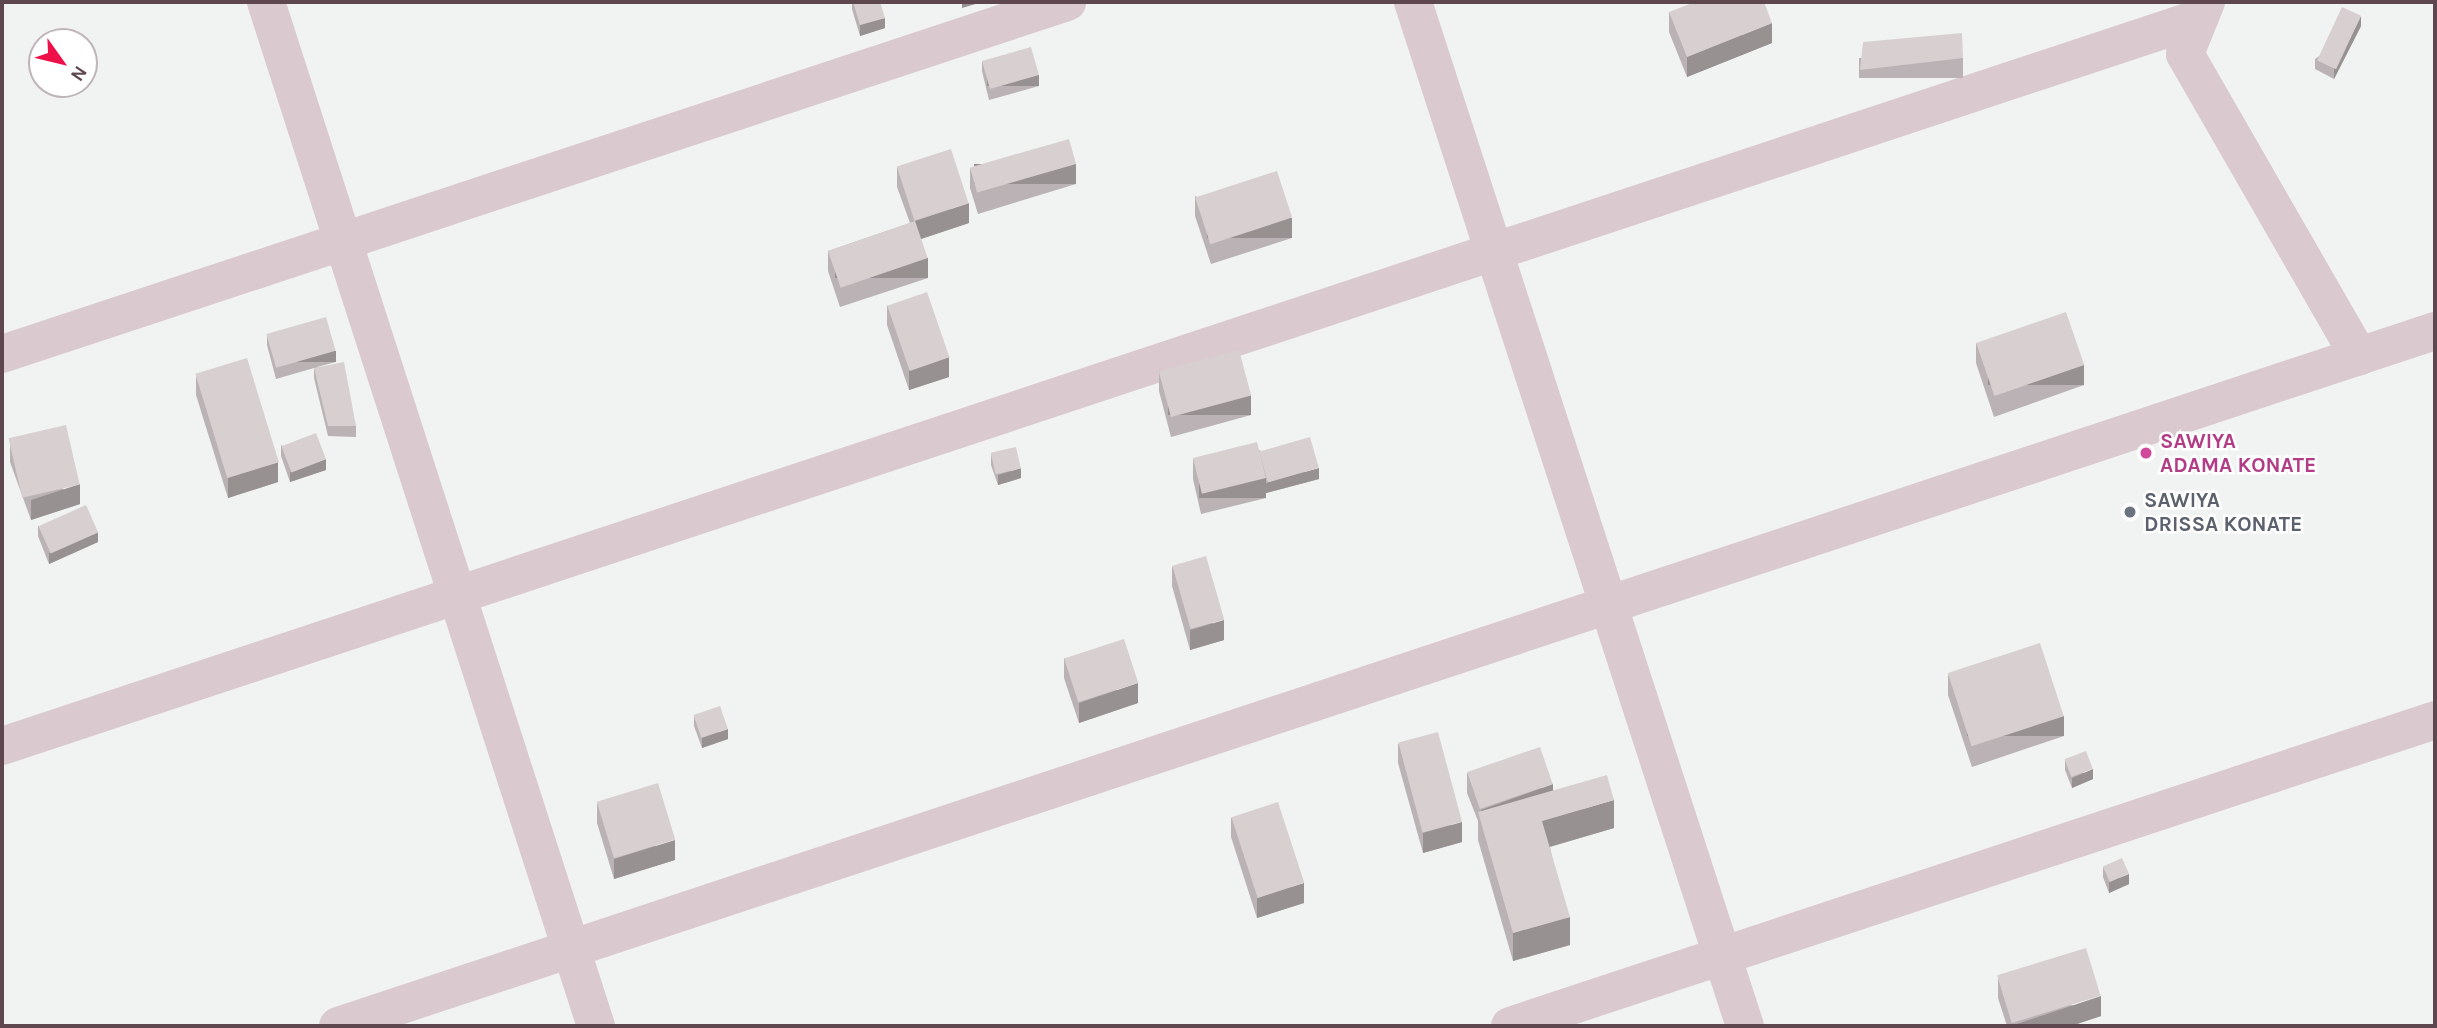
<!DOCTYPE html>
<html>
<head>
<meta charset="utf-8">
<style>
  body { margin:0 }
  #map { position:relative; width:2437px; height:1028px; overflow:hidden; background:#f0f3f1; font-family:Karla,sans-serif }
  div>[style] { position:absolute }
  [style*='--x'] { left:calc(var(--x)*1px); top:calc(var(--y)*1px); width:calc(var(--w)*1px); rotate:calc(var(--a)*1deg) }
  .street>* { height:38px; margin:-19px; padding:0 19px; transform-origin:19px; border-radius:19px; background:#dbc9d0 }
  .wall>* { inset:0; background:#bab2b4; transform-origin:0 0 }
  .shaded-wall>* { inset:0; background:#979192; transform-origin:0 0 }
  .building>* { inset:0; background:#d8cfd1; transform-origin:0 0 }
  .dots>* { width:19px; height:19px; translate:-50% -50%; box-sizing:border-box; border:4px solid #fff; border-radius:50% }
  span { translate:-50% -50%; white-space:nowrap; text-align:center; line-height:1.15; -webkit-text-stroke:5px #fff; paint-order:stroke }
  .hotel-label { font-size:21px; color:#b23c85; font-weight:700 }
  .left { translate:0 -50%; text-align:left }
  .worship-label { font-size:21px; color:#5b616d; font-weight:700 }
  .frame { position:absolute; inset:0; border:4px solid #5f474f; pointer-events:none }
  .north { position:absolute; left:28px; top:28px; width:70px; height:70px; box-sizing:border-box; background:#fff; border:2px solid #bfb5b9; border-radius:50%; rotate:124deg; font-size:19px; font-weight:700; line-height:28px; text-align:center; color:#5f474f }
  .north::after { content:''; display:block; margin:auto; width:24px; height:32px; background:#ed1049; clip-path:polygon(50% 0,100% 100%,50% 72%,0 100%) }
</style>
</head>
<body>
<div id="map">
  <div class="street">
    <div style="--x:266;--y:2;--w:1076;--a:72.14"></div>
    <div style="--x:1413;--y:2;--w:1076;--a:72.04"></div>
    <div style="--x:2206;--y:2;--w:56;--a:112"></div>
    <div style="--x:2185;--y:54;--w:349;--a:60.1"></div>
    <div style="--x:2;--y:354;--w:1122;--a:-18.29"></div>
    <div style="--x:2;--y:746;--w:2314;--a:-18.33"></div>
    <div style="--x:338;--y:1026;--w:2209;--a:-18.34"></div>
    <div style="--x:1510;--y:1026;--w:974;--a:-18.3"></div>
  </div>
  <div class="wall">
    <div style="clip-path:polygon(852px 2px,880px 2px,885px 28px,860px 36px,852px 9px)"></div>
    <div style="clip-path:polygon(1669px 12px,1772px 43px,1687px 77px,1669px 32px)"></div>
    <div style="clip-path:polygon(2361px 26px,2334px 79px,2315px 69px,2315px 59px)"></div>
    <div style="left:1963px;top:58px;width:20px;height:104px;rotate:90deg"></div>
    <div style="clip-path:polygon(982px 61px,1039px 86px,989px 100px,982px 71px)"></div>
    <div style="clip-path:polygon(897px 167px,969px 223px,921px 239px,928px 278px,840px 307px,828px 271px,828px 251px,910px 223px,897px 187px)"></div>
    <div style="clip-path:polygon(970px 168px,1076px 184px,978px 214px,970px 188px)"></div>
    <div style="clip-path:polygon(1195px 196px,1292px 238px,1211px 264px,1195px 216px)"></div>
    <div style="clip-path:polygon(887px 305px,949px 377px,909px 390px,887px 325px)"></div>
    <div style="clip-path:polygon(267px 335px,336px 362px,317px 367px,356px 426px,356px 437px,328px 436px,314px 378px,314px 368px,276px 379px,267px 345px)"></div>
    <div style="clip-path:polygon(1976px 343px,2084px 385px,1994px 417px,1976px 363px)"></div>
    <div style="clip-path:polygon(1159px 371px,1251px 415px,1171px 437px,1159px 391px)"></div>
    <div style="clip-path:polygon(196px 375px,278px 482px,228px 498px,196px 395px)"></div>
    <div style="clip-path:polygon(10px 442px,80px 504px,31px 520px,10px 462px)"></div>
    <div style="clip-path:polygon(281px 445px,326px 470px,290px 482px,281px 456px)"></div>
    <div style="clip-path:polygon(1259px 450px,1319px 479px,1266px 493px,1266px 491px,1266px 498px,1201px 514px,1193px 479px,1193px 459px)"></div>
    <div style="clip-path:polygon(991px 455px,1021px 478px,998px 485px,991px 465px)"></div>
    <div style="clip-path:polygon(38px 526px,98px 542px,49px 564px,38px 536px)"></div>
    <div style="clip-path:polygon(1172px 566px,1224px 640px,1190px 650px,1172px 586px)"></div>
    <div style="clip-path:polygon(1064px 658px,1138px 703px,1079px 723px,1064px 678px)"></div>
    <div style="clip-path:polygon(1948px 675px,2064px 736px,1972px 767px,1948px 695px)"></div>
    <div style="clip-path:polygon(694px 716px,728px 739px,702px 748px,694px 726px)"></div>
    <div style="clip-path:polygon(1398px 743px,1462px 842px,1423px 853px,1398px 763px)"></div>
    <div style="clip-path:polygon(2065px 760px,2093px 779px,2072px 788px,2065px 770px)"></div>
    <div style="clip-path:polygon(1467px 773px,1553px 790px,1614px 828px,1550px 847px,1570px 945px,1513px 961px,1478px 840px,1478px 821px,1467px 793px)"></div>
    <div style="clip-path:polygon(597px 803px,675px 860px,614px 879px,597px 823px)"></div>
    <div style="clip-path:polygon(1231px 817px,1304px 903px,1257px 918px,1231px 837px)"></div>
    <div style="clip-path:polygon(2103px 867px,2129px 884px,2109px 893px,2103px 877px)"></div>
    <div style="clip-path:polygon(1998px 978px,2101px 1016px,2071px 1026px,2007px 1026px,1998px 998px)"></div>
  </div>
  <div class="shaded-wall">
    <div style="clip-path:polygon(962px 2px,979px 2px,979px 3px,962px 8px)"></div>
    <div style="clip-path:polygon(2361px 16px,2361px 26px,2334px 79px,2334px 69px)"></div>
    <div style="clip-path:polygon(885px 18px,885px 28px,860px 36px,860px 25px)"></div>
    <div style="clip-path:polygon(1772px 23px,1772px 43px,1687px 77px,1687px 57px)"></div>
    <div style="left:1039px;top:75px;width:11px;height:52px;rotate:90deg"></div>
    <div style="left:1076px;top:164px;width:20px;height:102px;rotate:90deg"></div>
    <div style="clip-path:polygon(969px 203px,969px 223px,915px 241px,915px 221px)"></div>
    <div style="left:1292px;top:218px;width:20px;height:85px;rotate:90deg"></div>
    <div style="left:928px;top:258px;width:20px;height:93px;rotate:90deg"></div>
    <div style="left:336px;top:351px;width:11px;height:62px;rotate:90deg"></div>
    <div style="clip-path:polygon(949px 357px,949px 377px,909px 390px,909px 370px)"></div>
    <div style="left:2084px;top:365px;width:20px;height:96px;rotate:90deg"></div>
    <div style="left:1251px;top:395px;width:20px;height:83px;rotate:90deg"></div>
    <div style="clip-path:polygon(326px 459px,326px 470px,290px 482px,290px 472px)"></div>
    <div style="clip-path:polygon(278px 462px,278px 482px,228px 498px,228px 478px)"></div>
    <div style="clip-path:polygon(1021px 468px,1021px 478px,998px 485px,998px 475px)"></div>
    <div style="clip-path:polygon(1319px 468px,1319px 479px,1266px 493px,1266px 483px)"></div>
    <div style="left:1266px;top:478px;width:20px;height:67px;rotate:90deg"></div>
    <div style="clip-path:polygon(80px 484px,80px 504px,31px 520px,31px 500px)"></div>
    <div style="clip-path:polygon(98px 532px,98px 542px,49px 564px,49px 553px)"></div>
    <div style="clip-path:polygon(1224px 620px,1224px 640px,1190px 650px,1190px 630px)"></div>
    <div style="clip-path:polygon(1138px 683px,1138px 703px,1079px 723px,1079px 703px)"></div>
    <div style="left:2064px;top:716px;width:20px;height:97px;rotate:90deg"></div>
    <div style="clip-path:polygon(728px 729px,728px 739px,702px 748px,702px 738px)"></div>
    <div style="clip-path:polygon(2093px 769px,2093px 779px,2072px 788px,2072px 778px)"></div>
    <div style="clip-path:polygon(1553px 784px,1553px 804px,1481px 824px,1481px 810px)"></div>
    <div style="clip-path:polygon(1614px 800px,1614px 828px,1542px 849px,1542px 821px)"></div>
    <div style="clip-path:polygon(1462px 822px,1462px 842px,1423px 853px,1423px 833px)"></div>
    <div style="clip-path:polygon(675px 840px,675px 860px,614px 879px,614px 859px)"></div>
    <div style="clip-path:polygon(2129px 874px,2129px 884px,2109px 893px,2109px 882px)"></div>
    <div style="clip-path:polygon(1304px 883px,1304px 903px,1257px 918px,1257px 898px)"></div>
    <div style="clip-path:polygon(1570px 917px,1570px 945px,1513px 961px,1513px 933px)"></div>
    <div style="clip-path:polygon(2101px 996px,2101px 1016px,2071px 1026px,2014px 1026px,2014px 1025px)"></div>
  </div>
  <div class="building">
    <div style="clip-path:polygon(853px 2px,880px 2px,885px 18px,860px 25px)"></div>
    <div style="clip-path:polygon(1695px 2px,1764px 2px,1772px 23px,1687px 57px,1669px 12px)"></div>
    <div style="left:2342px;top:7px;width:21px;height:59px;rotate:25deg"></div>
    <div style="clip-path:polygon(1962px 33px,1963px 58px,1860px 70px,1863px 42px)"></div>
    <div style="left:1031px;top:47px;width:29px;height:51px;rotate:74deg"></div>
    <div style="left:1069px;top:139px;width:26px;height:103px;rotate:74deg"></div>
    <div style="left:951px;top:149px;width:57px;height:57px;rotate:72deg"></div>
    <div style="left:1277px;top:171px;width:49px;height:86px;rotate:72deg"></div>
    <div style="left:915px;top:221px;width:39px;height:92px;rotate:71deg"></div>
    <div style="left:927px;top:292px;width:69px;height:42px;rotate:71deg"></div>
    <div style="left:2066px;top:312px;width:56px;height:95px;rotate:71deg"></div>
    <div style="left:326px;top:317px;width:35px;height:62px;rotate:74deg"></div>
    <div style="left:1239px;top:350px;width:47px;height:83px;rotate:75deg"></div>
    <div style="left:247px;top:358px;width:109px;height:54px;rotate:73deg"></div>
    <div style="clip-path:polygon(344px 362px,356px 426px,328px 426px,314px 368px)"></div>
    <div style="left:66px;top:425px;width:61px;height:59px;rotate:77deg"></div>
    <div style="left:316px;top:433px;width:28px;height:37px;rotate:69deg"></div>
    <div style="left:1310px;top:437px;width:32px;height:53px;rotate:74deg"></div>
    <div style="left:1257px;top:442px;width:37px;height:66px;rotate:76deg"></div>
    <div style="left:1016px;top:447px;width:22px;height:26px;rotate:77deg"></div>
    <div style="left:86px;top:505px;width:30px;height:52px;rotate:66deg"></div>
    <div style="left:1206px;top:556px;width:66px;height:35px;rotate:74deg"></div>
    <div style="left:1124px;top:639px;width:46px;height:63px;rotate:72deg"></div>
    <div style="left:2040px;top:643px;width:77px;height:97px;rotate:72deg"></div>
    <div style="left:720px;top:706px;width:24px;height:28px;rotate:71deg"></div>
    <div style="left:1438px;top:732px;width:93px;height:41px;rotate:75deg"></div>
    <div style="left:1540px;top:747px;width:39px;height:77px;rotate:71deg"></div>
    <div style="left:2086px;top:751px;width:19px;height:23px;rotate:69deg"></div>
    <div style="clip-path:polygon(1607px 775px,1614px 800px,1542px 821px,1570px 917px,1513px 933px,1478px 812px)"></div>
    <div style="left:658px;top:783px;width:59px;height:64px;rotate:73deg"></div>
    <div style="left:1278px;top:802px;width:85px;height:49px;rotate:72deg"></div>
    <div style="left:2122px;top:858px;width:17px;height:21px;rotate:66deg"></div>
    <div style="left:2086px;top:948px;width:50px;height:93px;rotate:73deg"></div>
  </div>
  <div class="dots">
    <div style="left:2146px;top:453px;background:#d1479c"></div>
    <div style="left:2130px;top:512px;background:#6b7280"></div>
  </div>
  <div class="hotel-label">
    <span class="left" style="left:2160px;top:453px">SAWIYA<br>ADAMA KONATE</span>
  </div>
  <div class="worship-label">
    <span class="left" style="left:2144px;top:512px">SAWIYA<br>DRISSA KONATE</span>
  </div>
  <div class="frame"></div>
  <div class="north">N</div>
</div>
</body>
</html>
